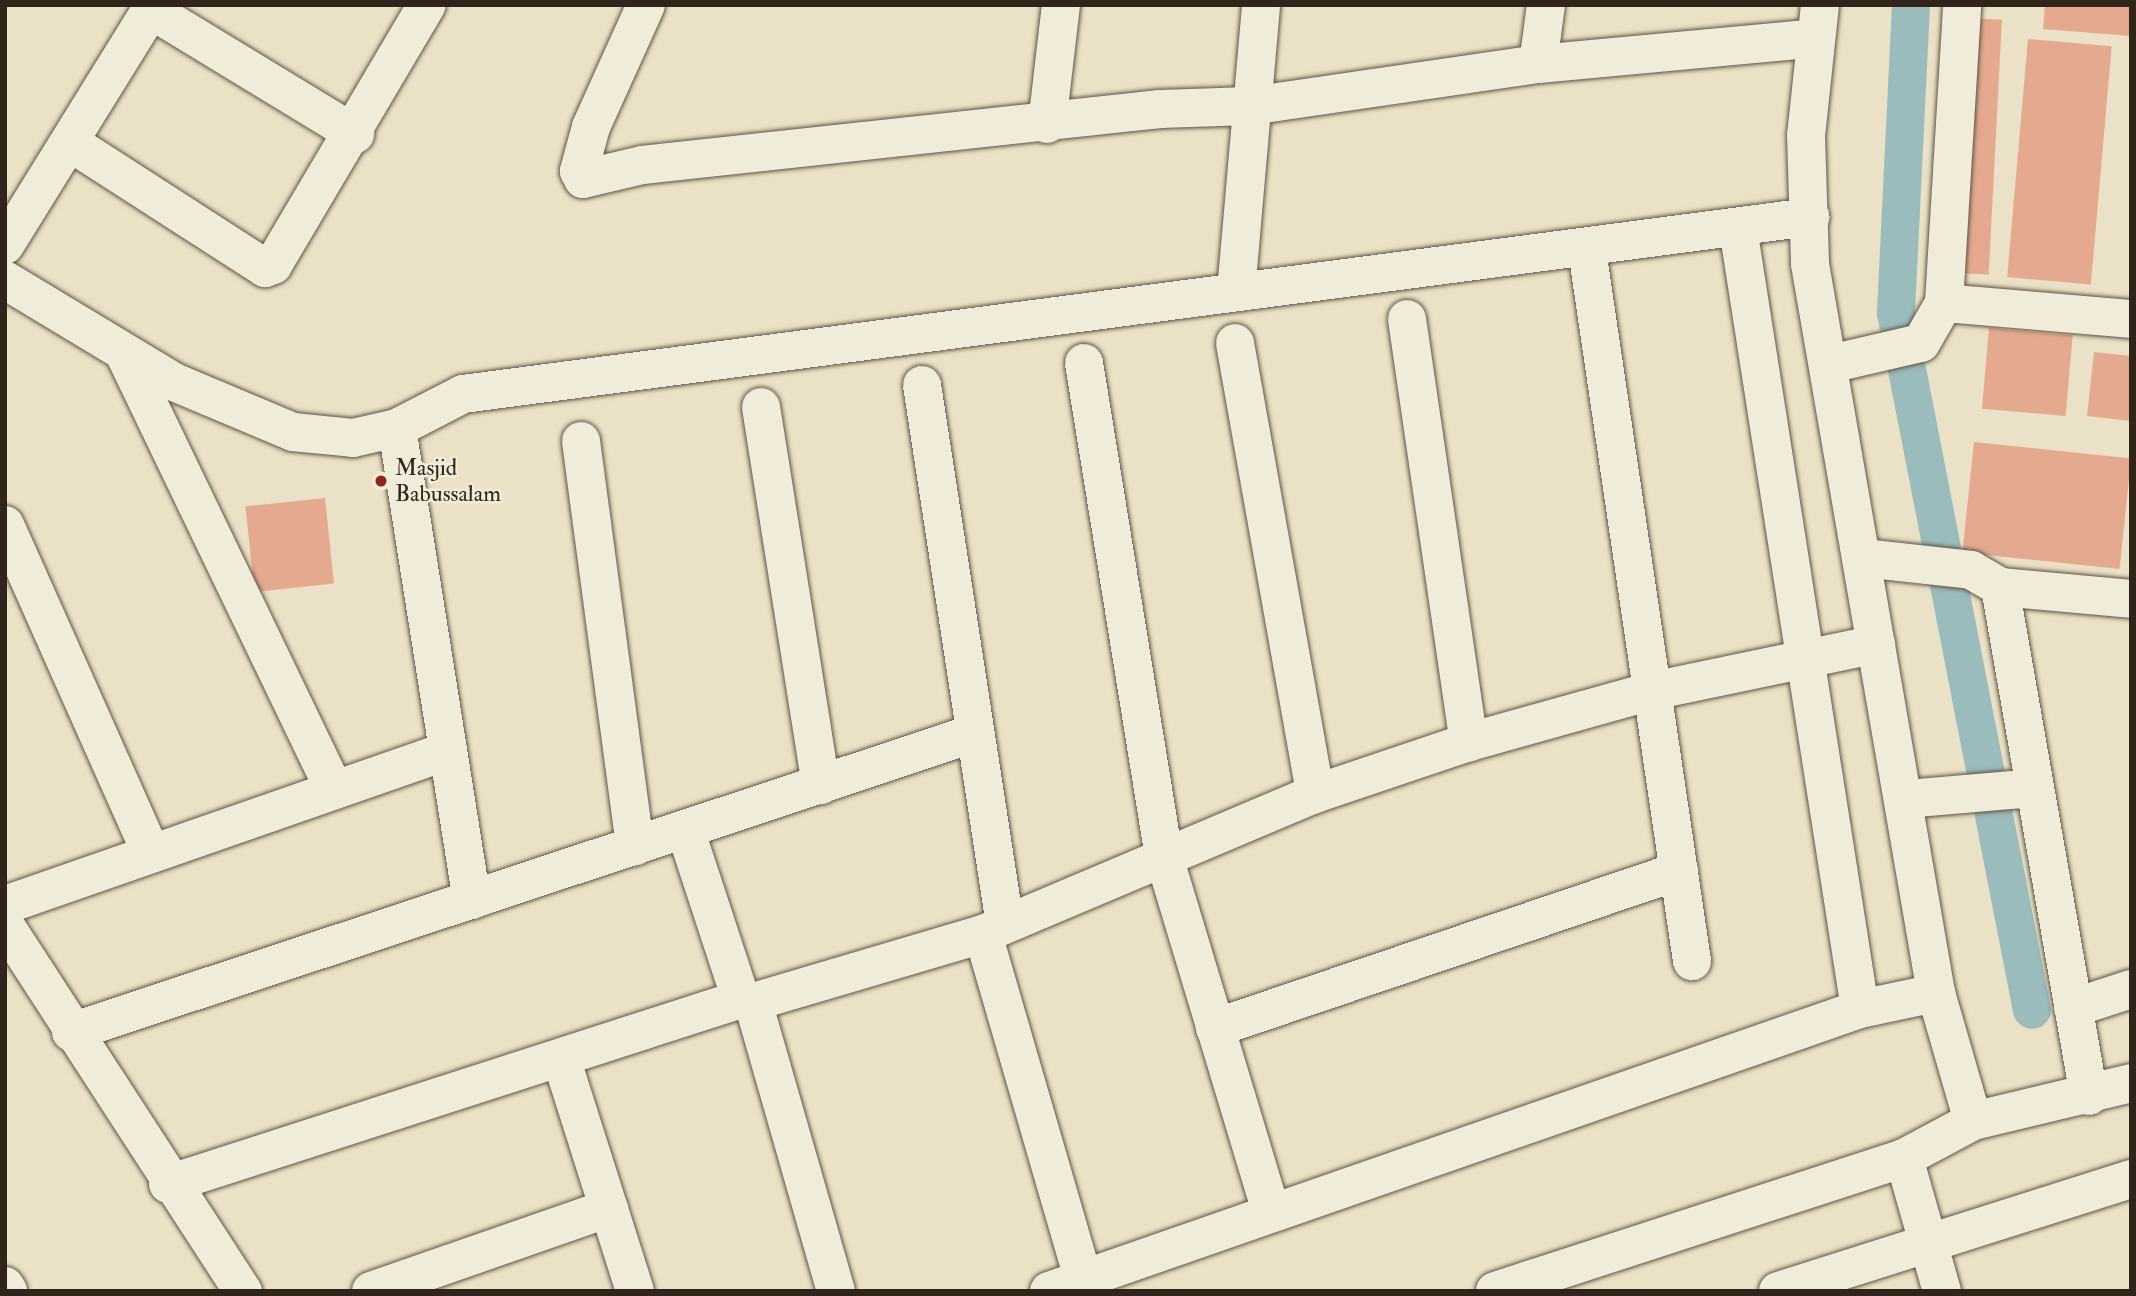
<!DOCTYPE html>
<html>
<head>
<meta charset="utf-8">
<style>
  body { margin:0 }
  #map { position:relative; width:2136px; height:1296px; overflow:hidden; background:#eae1c6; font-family:"IM FELL Double Pica",serif }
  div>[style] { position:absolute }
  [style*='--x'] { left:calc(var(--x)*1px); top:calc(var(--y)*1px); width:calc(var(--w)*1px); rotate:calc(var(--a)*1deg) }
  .canal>* { height:38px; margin:-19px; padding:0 19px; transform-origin:19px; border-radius:19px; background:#9abcbc }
  .building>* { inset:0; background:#e5a98f; transform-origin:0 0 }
  .roads { filter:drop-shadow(0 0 2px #5f5446) drop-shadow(0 0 2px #5f5446) }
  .minor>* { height:38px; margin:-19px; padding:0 19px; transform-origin:19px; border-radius:19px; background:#f1ecda }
  .dots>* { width:19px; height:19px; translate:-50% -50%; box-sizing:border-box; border:4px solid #f1ecda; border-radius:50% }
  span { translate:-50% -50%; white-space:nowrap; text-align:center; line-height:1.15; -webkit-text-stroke:5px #f1ecda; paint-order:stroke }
  .poi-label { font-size:23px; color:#31251b }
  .left { translate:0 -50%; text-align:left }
  .frame { position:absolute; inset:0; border:7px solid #31251b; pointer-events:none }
</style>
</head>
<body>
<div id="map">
  <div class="canal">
    <div style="--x:1911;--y:5;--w:308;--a:92.8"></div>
    <div style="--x:1896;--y:313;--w:710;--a:78.96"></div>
  </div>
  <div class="building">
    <div style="clip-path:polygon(2045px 5px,2131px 5px,2131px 36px,2043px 29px)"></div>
    <div style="left:1967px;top:18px;width:35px;height:255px;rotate:3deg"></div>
    <div style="left:2028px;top:39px;width:84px;height:239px;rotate:5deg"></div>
    <div style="left:1989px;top:328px;width:84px;height:81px;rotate:5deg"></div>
    <div style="clip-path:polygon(2094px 352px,2131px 356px,2131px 421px,2087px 416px)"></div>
    <div style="left:1974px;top:442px;width:158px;height:111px;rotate:6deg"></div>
    <div style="left:325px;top:498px;width:86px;height:80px;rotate:84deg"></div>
  </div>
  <div class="roads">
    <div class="minor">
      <div style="--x:646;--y:5;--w:134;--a:114.3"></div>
      <div style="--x:591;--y:127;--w:46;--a:105.3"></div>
      <div style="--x:579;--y:171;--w:9;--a:63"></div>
      <div style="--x:583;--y:179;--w:61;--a:-13.3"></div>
      <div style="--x:642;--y:165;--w:521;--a:-6.17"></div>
      <div style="--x:1160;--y:109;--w:90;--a:-1.9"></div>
      <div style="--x:1250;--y:106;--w:291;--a:-8.3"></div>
      <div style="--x:1538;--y:64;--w:279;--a:-5.3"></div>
      <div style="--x:1820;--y:5;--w:131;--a:96.1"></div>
      <div style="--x:1806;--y:135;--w:129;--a:88.2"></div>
      <div style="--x:1810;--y:264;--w:740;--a:80.19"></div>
      <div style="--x:1936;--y:993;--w:133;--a:73.9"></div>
      <div style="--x:151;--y:10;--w:239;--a:31.3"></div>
      <div style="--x:1538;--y:64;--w:60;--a:-82.3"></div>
      <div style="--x:1047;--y:124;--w:120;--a:-83.3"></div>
      <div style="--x:71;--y:143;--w:231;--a:32.8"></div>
      <div style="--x:265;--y:268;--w:9;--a:-21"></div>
      <div style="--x:273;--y:265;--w:302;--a:-59.4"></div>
      <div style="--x:1738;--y:228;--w:790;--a:81.12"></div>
      <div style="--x:5;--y:245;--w:282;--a:-58.2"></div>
      <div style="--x:1587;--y:250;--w:719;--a:81.6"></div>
      <div style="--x:5;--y:280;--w:197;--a:31.1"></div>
      <div style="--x:174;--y:382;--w:129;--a:22.8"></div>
      <div style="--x:293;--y:432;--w:60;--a:5.7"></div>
      <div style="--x:353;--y:438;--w:45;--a:-12.8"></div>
      <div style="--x:397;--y:428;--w:74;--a:-27.3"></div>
      <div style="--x:463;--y:394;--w:1359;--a:-7.49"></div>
      <div style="--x:1236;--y:292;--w:288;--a:-85"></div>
      <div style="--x:1944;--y:303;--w:188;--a:4.9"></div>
      <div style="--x:1407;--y:319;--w:428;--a:81.7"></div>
      <div style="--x:1235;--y:343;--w:458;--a:79.9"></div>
      <div style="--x:124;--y:353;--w:485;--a:64.3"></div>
      <div style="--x:1084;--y:363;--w:500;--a:80.8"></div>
      <div style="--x:1164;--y:857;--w:370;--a:73.2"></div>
      <div style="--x:1830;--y:364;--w:93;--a:-13"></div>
      <div style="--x:1921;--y:343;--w:46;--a:-60.1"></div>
      <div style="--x:1944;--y:303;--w:299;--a:-86.5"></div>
      <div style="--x:922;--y:385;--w:545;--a:81.25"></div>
      <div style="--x:761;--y:407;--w:383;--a:81"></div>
      <div style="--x:397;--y:428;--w:478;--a:81"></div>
      <div style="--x:581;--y:441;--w:409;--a:82.4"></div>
      <div style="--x:5;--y:525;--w:357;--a:66"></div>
      <div style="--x:1863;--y:558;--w:109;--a:6.3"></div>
      <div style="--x:1971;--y:570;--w:34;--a:30"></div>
      <div style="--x:1906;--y:799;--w:129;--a:-4.9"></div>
      <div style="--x:685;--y:829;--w:179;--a:71.8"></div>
      <div style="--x:5;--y:905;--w:469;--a:-19.2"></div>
      <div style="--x:5;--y:925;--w:437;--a:57"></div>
      <div style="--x:983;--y:934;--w:372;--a:73.8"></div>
      <div style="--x:753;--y:1002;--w:301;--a:74"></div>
      <div style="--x:2073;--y:1008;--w:61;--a:-18.1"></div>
      <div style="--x:1215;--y:1028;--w:490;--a:-18.7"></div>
      <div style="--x:71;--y:1032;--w:949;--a:-18.3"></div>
      <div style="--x:562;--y:1061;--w:241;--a:72.4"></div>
      <div style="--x:2089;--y:1096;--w:517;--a:-99.92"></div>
      <div style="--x:2000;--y:587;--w:132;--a:5.2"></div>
      <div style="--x:1904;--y:1158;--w:138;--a:74.1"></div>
      <div style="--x:168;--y:1184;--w:602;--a:-17.89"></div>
      <div style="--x:741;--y:999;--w:12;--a:14"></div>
      <div style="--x:753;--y:1002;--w:240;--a:-16.5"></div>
      <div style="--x:983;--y:934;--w:360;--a:-22.9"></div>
      <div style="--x:1315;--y:794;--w:163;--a:-18.7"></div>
      <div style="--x:1469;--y:742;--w:190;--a:-15.6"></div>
      <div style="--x:1652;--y:691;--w:229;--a:-11.8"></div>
      <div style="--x:5;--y:1286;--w:6;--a:59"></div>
      <div style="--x:371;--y:1291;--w:252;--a:-19.2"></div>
      <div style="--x:1049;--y:1291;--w:859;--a:-19.17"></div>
      <div style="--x:1860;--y:1009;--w:78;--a:-11.9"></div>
      <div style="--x:1495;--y:1291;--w:430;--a:-18"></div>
      <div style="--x:1904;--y:1158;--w:78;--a:-28.2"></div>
      <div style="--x:1973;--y:1121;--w:163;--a:-13.5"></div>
      <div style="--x:1778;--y:1291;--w:370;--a:-17.6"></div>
    </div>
  </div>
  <div class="dots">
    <div style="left:381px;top:481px;background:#8f2418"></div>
  </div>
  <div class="poi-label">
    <span class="left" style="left:395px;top:481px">Masjid<br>Babussalam</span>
  </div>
  <div class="frame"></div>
</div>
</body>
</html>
